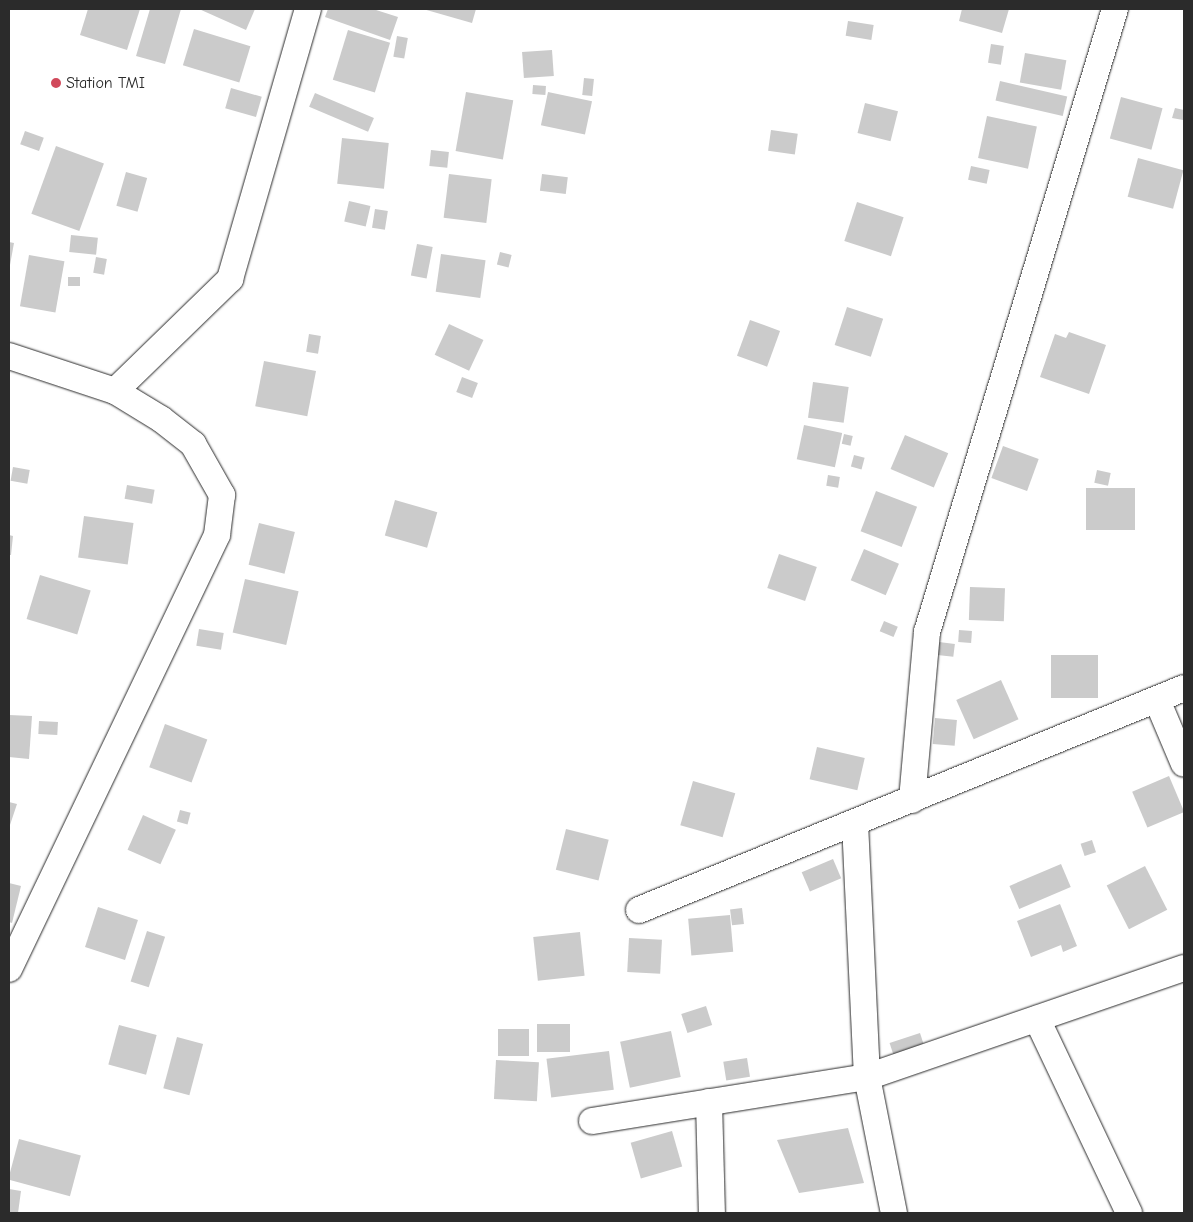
<!DOCTYPE html>
<html>
<head>
<meta charset="utf-8">
<style>
  body { margin:0 }
  #map { position:relative; width:1193px; height:1222px; overflow:hidden; background:#fff; font-family:"Comic Neue",sans-serif }
  div>[style] { position:absolute }
  [style*='--x'] { left:calc(var(--x)*1px); top:calc(var(--y)*1px); width:calc(var(--w)*1px); rotate:calc(var(--a)*1deg) }
  .building>* { inset:0; background:#cbcbcb; transform-origin:0 0 }
  .roads { filter:drop-shadow(0 0 1px #2b2b2b) drop-shadow(0 0 1px #2b2b2b) }
  .minor>* { height:26px; margin:-13px; padding:0 13px; transform-origin:13px; border-radius:13px; background:#fff }
  .dots>* { width:14px; height:14px; translate:-50% -50%; box-sizing:border-box; border:2px solid #fff; border-radius:50% }
  span { translate:-50% -50%; white-space:nowrap; text-align:center; line-height:1.15; -webkit-text-stroke:4px #fff; paint-order:stroke }
  .poi-label { font-size:16px; color:#2b2b2b }
  .left { translate:0 -50%; text-align:left }
  .frame { position:absolute; inset:0; border:10px solid #2b2b2b; pointer-events:none }
</style>
</head>
<body>
<div id="map">
  <div class="building">
    <div style="clip-path:polygon(88px 9px,140px 9px,127px 50px,80px 35px)"></div>
    <div style="clip-path:polygon(150px 9px,181px 9px,165px 64px,136px 56px)"></div>
    <div style="clip-path:polygon(199px 9px,255px 9px,246px 30px)"></div>
    <div style="clip-path:polygon(328px 9px,373px 9px,398px 17px,390px 40px,325px 17px)"></div>
    <div style="clip-path:polygon(423px 9px,476px 9px,472px 23px)"></div>
    <div style="clip-path:polygon(962px 9px,1009px 9px,1002px 33px,959px 21px)"></div>
    <div style="left:848px;top:21px;width:26px;height:15px;rotate:9deg"></div>
    <div style="left:194px;top:29px;width:59px;height:38px;rotate:17deg"></div>
    <div style="left:348px;top:30px;width:44px;height:52px;rotate:17deg"></div>
    <div style="left:397px;top:36px;width:11px;height:21px;rotate:10deg"></div>
    <div style="left:991px;top:44px;width:13px;height:19px;rotate:9deg"></div>
    <div style="left:552px;top:50px;width:26px;height:30px;rotate:86deg"></div>
    <div style="left:1025px;top:53px;width:42px;height:30px;rotate:10deg"></div>
    <div style="left:584px;top:78px;width:10px;height:17px;rotate:6deg"></div>
    <div style="left:1000px;top:81px;width:69px;height:20px;rotate:13deg"></div>
    <div style="left:533px;top:85px;width:13px;height:9px;rotate:4deg"></div>
    <div style="left:231px;top:88px;width:32px;height:21px;rotate:16deg"></div>
    <div style="left:466px;top:92px;width:48px;height:60px;rotate:10deg"></div>
    <div style="left:548px;top:92px;width:45px;height:34px;rotate:12deg"></div>
    <div style="left:315px;top:93px;width:64px;height:15px;rotate:23deg"></div>
    <div style="left:1121px;top:97px;width:43px;height:43px;rotate:15deg"></div>
    <div style="left:865px;top:103px;width:34px;height:31px;rotate:14deg"></div>
    <div style="clip-path:polygon(1175px 108px,1184px 110px,1183px 120px,1172px 118px)"></div>
    <div style="left:987px;top:116px;width:51px;height:43px;rotate:12deg"></div>
    <div style="left:771px;top:130px;width:27px;height:21px;rotate:8deg"></div>
    <div style="left:25px;top:131px;width:20px;height:14px;rotate:20deg"></div>
    <div style="left:342px;top:138px;width:47px;height:46px;rotate:6deg"></div>
    <div style="left:56px;top:146px;width:51px;height:72px;rotate:20deg"></div>
    <div style="left:431px;top:150px;width:18px;height:16px;rotate:6deg"></div>
    <div style="left:1138px;top:158px;width:47px;height:40px;rotate:15deg"></div>
    <div style="left:971px;top:166px;width:19px;height:14px;rotate:12deg"></div>
    <div style="left:126px;top:172px;width:22px;height:35px;rotate:16deg"></div>
    <div style="left:449px;top:174px;width:43px;height:44px;rotate:7deg"></div>
    <div style="left:542px;top:174px;width:26px;height:17px;rotate:7deg"></div>
    <div style="left:349px;top:201px;width:22px;height:21px;rotate:13deg"></div>
    <div style="left:857px;top:202px;width:49px;height:41px;rotate:18deg"></div>
    <div style="left:375px;top:209px;width:13px;height:19px;rotate:9deg"></div>
    <div style="left:71px;top:235px;width:27px;height:17px;rotate:6deg"></div>
    <div style="clip-path:polygon(9px 242px,14px 243px,10px 265px,9px 265px)"></div>
    <div style="left:417px;top:244px;width:16px;height:32px;rotate:11deg"></div>
    <div style="left:500px;top:252px;width:12px;height:13px;rotate:14deg"></div>
    <div style="left:441px;top:254px;width:45px;height:38px;rotate:8deg"></div>
    <div style="left:29px;top:255px;width:36px;height:52px;rotate:10deg"></div>
    <div style="left:96px;top:257px;width:11px;height:16px;rotate:10deg"></div>
    <div style="left:68px;top:277px;width:12px;height:9px"></div>
    <div style="left:847px;top:307px;width:38px;height:40px;rotate:18deg"></div>
    <div style="left:750px;top:320px;width:32px;height:38px;rotate:20deg"></div>
    <div style="left:449px;top:324px;width:38px;height:34px;rotate:25deg"></div>
    <div style="clip-path:polygon(1069px 332px,1106px 345px,1089px 394px,1040px 377px,1055px 334px,1066px 338px)"></div>
    <div style="left:309px;top:334px;width:12px;height:18px;rotate:9deg"></div>
    <div style="left:264px;top:361px;width:53px;height:46px;rotate:11deg"></div>
    <div style="left:462px;top:377px;width:17px;height:16px;rotate:21deg"></div>
    <div style="left:813px;top:382px;width:36px;height:36px;rotate:8deg"></div>
    <div style="left:804px;top:425px;width:39px;height:35px;rotate:12deg"></div>
    <div style="left:844px;top:434px;width:9px;height:10px;rotate:13deg"></div>
    <div style="left:905px;top:435px;width:47px;height:37px;rotate:23deg"></div>
    <div style="left:1003px;top:446px;width:38px;height:34px;rotate:20deg"></div>
    <div style="left:854px;top:455px;width:11px;height:12px;rotate:15deg"></div>
    <div style="left:13px;top:467px;width:17px;height:14px;rotate:10deg"></div>
    <div style="left:1097px;top:470px;width:14px;height:13px;rotate:12deg"></div>
    <div style="left:828px;top:475px;width:12px;height:11px;rotate:9deg"></div>
    <div style="left:127px;top:485px;width:28px;height:14px;rotate:10deg"></div>
    <div style="left:1086px;top:488px;width:49px;height:42px"></div>
    <div style="left:876px;top:491px;width:44px;height:43px;rotate:21deg"></div>
    <div style="left:395px;top:500px;width:44px;height:37px;rotate:16deg"></div>
    <div style="left:84px;top:516px;width:50px;height:42px;rotate:8deg"></div>
    <div style="left:259px;top:523px;width:37px;height:43px;rotate:14deg"></div>
    <div style="clip-path:polygon(9px 535px,13px 536px,11px 555px,9px 555px)"></div>
    <div style="left:864px;top:549px;width:38px;height:34px;rotate:23deg"></div>
    <div style="left:779px;top:554px;width:40px;height:36px;rotate:19deg"></div>
    <div style="left:40px;top:575px;width:53px;height:46px;rotate:17deg"></div>
    <div style="left:245px;top:579px;width:55px;height:55px;rotate:13deg"></div>
    <div style="left:970px;top:587px;width:35px;height:33px;rotate:2deg"></div>
    <div style="left:884px;top:621px;width:15px;height:11px;rotate:23deg"></div>
    <div style="left:199px;top:629px;width:25px;height:17px;rotate:9deg"></div>
    <div style="left:959px;top:630px;width:13px;height:12px;rotate:4deg"></div>
    <div style="left:939px;top:642px;width:16px;height:13px;rotate:7deg"></div>
    <div style="left:1051px;top:655px;width:47px;height:43px"></div>
    <div style="left:1001px;top:680px;width:43px;height:49px;rotate:66deg"></div>
    <div style="clip-path:polygon(9px 715px,32px 716px,29px 759px,9px 757px)"></div>
    <div style="left:935px;top:718px;width:22px;height:26px;rotate:5deg"></div>
    <div style="left:39px;top:721px;width:19px;height:13px;rotate:3deg"></div>
    <div style="left:165px;top:724px;width:45px;height:46px;rotate:20deg"></div>
    <div style="left:817px;top:747px;width:49px;height:33px;rotate:13deg"></div>
    <div style="left:1169px;top:776px;width:39px;height:40px;rotate:67deg"></div>
    <div style="left:693px;top:781px;width:44px;height:46px;rotate:16deg"></div>
    <div style="clip-path:polygon(9px 802px,17px 804px,10px 825px,9px 824px)"></div>
    <div style="left:180px;top:810px;width:11px;height:12px;rotate:15deg"></div>
    <div style="left:143px;top:815px;width:36px;height:38px;rotate:24deg"></div>
    <div style="left:566px;top:829px;width:44px;height:42px;rotate:14deg"></div>
    <div style="left:1092px;top:840px;width:13px;height:12px;rotate:72deg"></div>
    <div style="left:833px;top:859px;width:21px;height:34px;rotate:67deg"></div>
    <div style="left:1061px;top:864px;width:25px;height:56px;rotate:67deg"></div>
    <div style="left:1145px;top:866px;width:49px;height:43px;rotate:63deg"></div>
    <div style="clip-path:polygon(9px 883px,21px 886px,12px 923px,9px 922px)"></div>
    <div style="clip-path:polygon(1060px 904px,1077px 946px,1063px 952px,1061px 945px,1031px 957px,1017px 921px)"></div>
    <div style="left:98px;top:907px;width:42px;height:42px;rotate:18deg"></div>
    <div style="left:742px;top:908px;width:16px;height:12px;rotate:83deg"></div>
    <div style="left:730px;top:915px;width:37px;height:42px;rotate:85deg"></div>
    <div style="left:147px;top:931px;width:19px;height:53px;rotate:18deg"></div>
    <div style="left:580px;top:932px;width:44px;height:47px;rotate:84deg"></div>
    <div style="left:629px;top:938px;width:33px;height:34px;rotate:3deg"></div>
    <div style="left:706px;top:1006px;width:20px;height:26px;rotate:72deg"></div>
    <div style="left:537px;top:1024px;width:33px;height:28px"></div>
    <div style="left:119px;top:1025px;width:39px;height:41px;rotate:15deg"></div>
    <div style="left:498px;top:1029px;width:31px;height:27px"></div>
    <div style="left:671px;top:1031px;width:47px;height:52px;rotate:78deg"></div>
    <div style="left:920px;top:1033px;width:16px;height:32px;rotate:72deg"></div>
    <div style="left:177px;top:1037px;width:27px;height:53px;rotate:15deg"></div>
    <div style="left:609px;top:1051px;width:39px;height:63px;rotate:83deg"></div>
    <div style="left:747px;top:1058px;width:19px;height:24px;rotate:81deg"></div>
    <div style="left:496px;top:1060px;width:43px;height:39px;rotate:3deg"></div>
    <div style="clip-path:polygon(848px 1128px,864px 1183px,799px 1193px,777px 1140px)"></div>
    <div style="left:672px;top:1131px;width:37px;height:43px;rotate:74deg"></div>
    <div style="left:19px;top:1139px;width:64px;height:42px;rotate:15deg"></div>
    <div style="clip-path:polygon(9px 1189px,21px 1191px,18px 1213px,9px 1213px)"></div>
  </div>
  <div class="roads">
    <div class="minor">
      <div style="--x:9;--y:356;--w:112;--a:18.3"></div>
      <div style="--x:115;--y:391;--w:54;--a:31.3"></div>
      <div style="--x:161;--y:419;--w:41;--a:38"></div>
      <div style="--x:193;--y:444;--w:59;--a:60.4"></div>
      <div style="--x:222;--y:495;--w:40;--a:97.1"></div>
      <div style="--x:217;--y:535;--w:481;--a:115.6"></div>
      <div style="--x:115;--y:391;--w:161;--a:-44.2"></div>
      <div style="--x:230;--y:279;--w:281;--a:-73.9"></div>
      <div style="--x:1157;--y:700;--w:69;--a:67.1"></div>
      <div style="--x:912;--y:800;--w:169;--a:-84.9"></div>
      <div style="--x:927;--y:632;--w:651;--a:-73.21"></div>
      <div style="--x:855;--y:823;--w:254;--a:87.3"></div>
      <div style="--x:867;--y:1077;--w:139;--a:78.8"></div>
      <div style="--x:639;--y:910;--w:588;--a:-22.16"></div>
      <div style="--x:1037;--y:1019;--w:215;--a:64.6"></div>
      <div style="--x:709;--y:1102;--w:111;--a:88.5"></div>
      <div style="--x:592;--y:1121;--w:278;--a:-9.1"></div>
      <div style="--x:867;--y:1077;--w:335;--a:-19"></div>
    </div>
  </div>
  <div class="dots">
    <div style="left:56px;top:83px;background:#d1495b"></div>
  </div>
  <div class="poi-label">
    <span class="left" style="left:66px;top:83px">Station TMI</span>
  </div>
  <div class="frame"></div>
</div>
</body>
</html>
